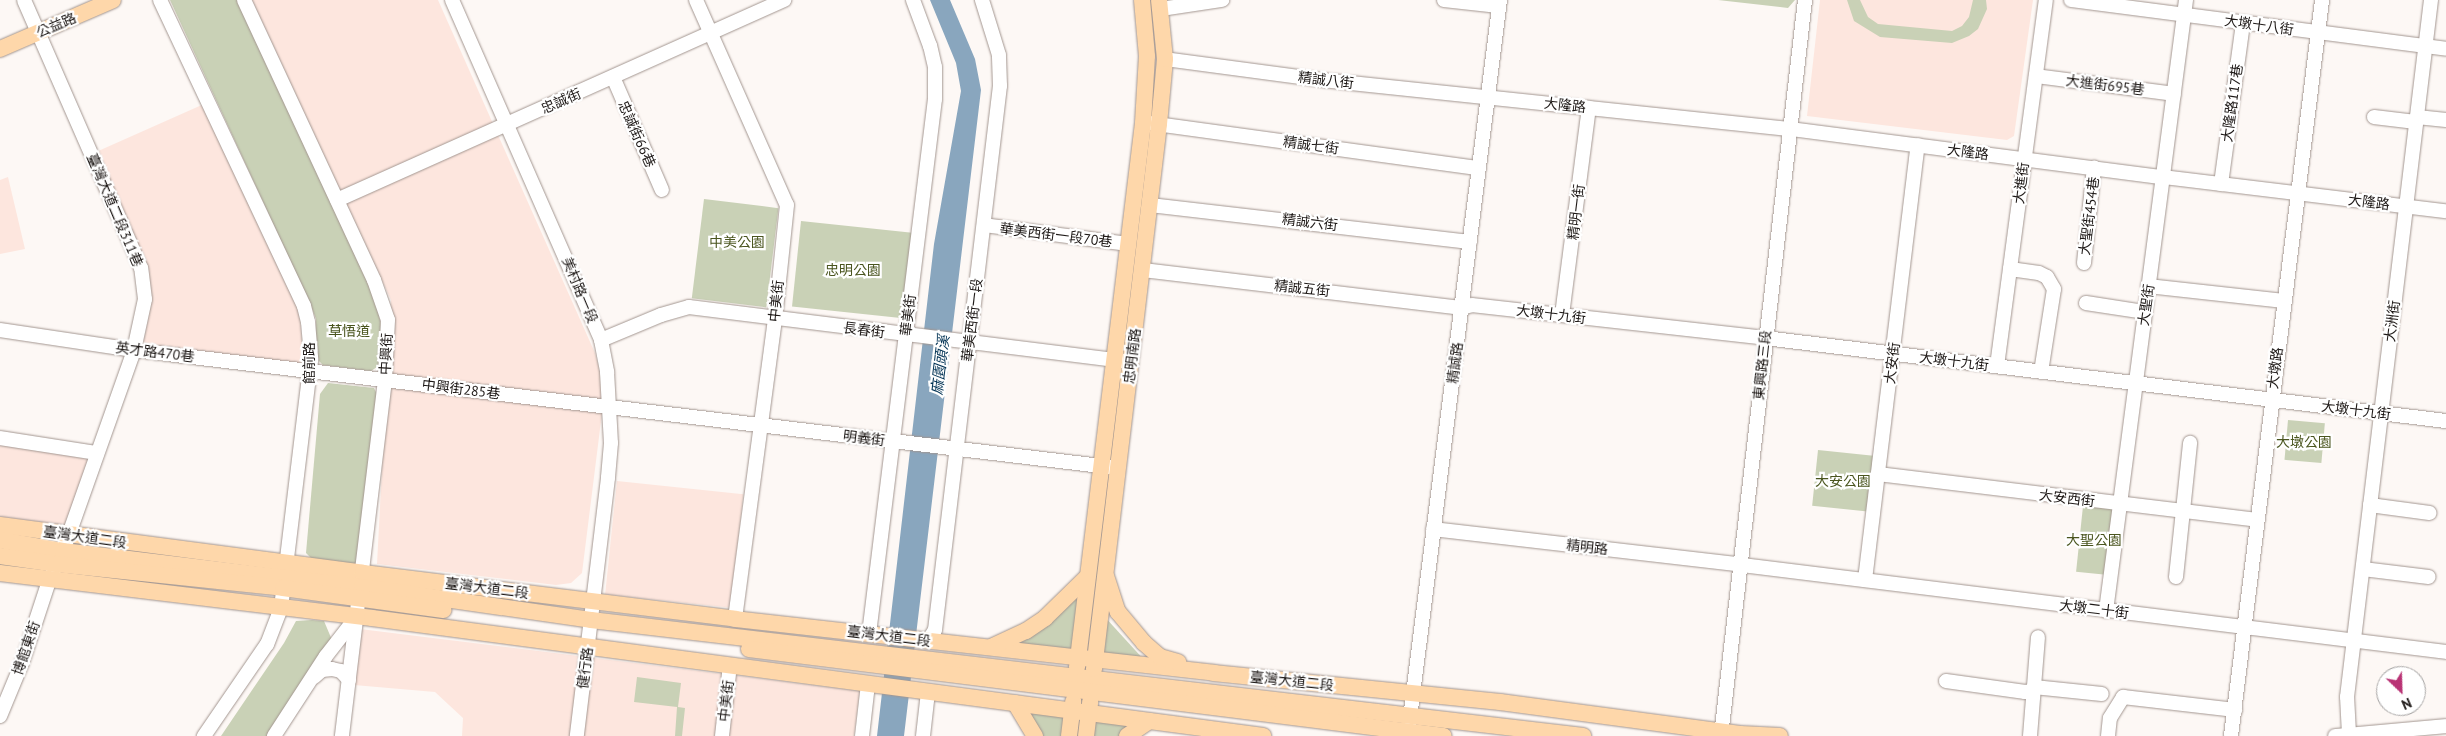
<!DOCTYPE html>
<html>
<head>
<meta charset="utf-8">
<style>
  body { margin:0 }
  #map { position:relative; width:2446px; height:736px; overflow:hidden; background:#fdf8f5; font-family:"PT Sans","Noto Sans TC",sans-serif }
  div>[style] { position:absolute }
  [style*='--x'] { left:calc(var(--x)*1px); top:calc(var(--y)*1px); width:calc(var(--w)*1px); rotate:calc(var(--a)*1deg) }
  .built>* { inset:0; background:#fde6de; transform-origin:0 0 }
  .green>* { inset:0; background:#c9d1b6; transform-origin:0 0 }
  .water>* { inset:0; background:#89a6be }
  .roads { filter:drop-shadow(0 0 1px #a39690) drop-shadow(0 0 1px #a39690) }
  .minor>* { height:14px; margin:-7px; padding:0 7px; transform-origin:7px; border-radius:7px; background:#fff }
  .major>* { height:16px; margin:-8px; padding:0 8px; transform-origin:8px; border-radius:8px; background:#fed7aa }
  span { translate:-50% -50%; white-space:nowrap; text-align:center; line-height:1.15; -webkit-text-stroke:4.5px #fff; paint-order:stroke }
  .street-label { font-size:14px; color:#1d1816 }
  .park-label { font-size:14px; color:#4a551f }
  .water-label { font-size:15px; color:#003254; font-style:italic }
  .north { position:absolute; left:2376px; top:666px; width:50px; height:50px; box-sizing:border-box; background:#fff; border:1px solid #a5a3a2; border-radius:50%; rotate:156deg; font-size:14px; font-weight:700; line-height:20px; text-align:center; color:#1d1816 }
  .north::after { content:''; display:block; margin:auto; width:18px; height:22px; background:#b93375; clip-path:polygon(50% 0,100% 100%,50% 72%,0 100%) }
</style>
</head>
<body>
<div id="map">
  <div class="built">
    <div style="clip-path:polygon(252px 0,438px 0,595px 353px,605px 389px,582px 573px,571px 583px,556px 585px,377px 564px,391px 300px)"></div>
    <div style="clip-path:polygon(1820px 0,2033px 0,2014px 136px,2007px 140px,1807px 116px)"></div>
    <div style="clip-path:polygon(204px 104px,299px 306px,304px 364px,143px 344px,148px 320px,149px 272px,96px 152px)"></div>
    <div style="clip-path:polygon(8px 177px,25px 249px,0 254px,0 180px)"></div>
    <div style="clip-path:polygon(0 444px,88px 459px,64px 530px,0 522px)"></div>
    <div style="left:617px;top:481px;width:127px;height:114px;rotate:6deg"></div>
    <div style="clip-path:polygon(360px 629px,860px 691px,854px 736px,462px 736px,463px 718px,435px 692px,354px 685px)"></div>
  </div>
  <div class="green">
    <div style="clip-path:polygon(170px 0,240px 0,375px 295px,382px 330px,380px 365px,371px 371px,323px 365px,316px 358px,316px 319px,311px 306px)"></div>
    <div style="clip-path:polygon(1718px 0,1795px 0,1788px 8px)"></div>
    <div style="clip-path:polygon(1847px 0,1860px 0,1868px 17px,1878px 24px,1952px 31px,1962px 26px,1969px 17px,1973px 0,1986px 0,1987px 9px,1978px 29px,1969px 36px,1952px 43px,1880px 37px,1854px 21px)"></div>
    <div style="left:704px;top:199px;width:75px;height:100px;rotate:7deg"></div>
    <div style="left:801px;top:221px;width:114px;height:86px;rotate:6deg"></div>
    <div style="clip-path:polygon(328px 383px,374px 388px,379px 398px,356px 564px,312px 559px,306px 553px,320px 394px)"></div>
    <div style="left:2288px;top:420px;width:37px;height:40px;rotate:5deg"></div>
    <div style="left:1818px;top:450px;width:58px;height:56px;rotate:6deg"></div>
    <div style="left:2083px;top:506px;width:30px;height:66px;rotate:6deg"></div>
    <div style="clip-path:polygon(1082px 585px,1074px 653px,1000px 646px)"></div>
    <div style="clip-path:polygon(1103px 615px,1146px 662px,1099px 655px)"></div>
    <div style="clip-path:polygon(312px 620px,324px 621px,332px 640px,270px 736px,221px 736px,284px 643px,296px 621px)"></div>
    <div style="clip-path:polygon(637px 677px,681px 683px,678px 707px,685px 708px,682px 736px,675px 736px,677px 707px,634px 702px)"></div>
    <div style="clip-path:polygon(1020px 707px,1067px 715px,1065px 736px,1039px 736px)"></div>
    <div style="clip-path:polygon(1093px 716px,1154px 726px,1135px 736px,1090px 736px)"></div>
  </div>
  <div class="water">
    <div style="clip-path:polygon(930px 0,950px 0,975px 59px,981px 90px,904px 736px,877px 736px,934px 244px,961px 91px,956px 63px)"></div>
  </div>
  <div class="roads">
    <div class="minor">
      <div style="--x:160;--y:0;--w:338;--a:64.8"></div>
      <div style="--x:304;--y:306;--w:16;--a:76"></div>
      <div style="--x:308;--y:322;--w:38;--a:85"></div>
      <div style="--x:311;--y:360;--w:250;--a:96.9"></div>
      <div style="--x:281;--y:608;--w:39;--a:111"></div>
      <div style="--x:267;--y:644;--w:112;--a:124.4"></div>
      <div style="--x:244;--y:0;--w:309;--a:65.1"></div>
      <div style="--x:374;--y:280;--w:42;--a:70.7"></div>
      <div style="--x:388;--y:320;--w:60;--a:92.9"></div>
      <div style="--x:385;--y:380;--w:359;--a:96.9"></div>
      <div style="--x:452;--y:0;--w:371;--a:66.3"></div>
      <div style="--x:601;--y:340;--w:33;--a:79"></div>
      <div style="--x:607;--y:372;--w:71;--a:86.8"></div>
      <div style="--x:611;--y:443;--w:35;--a:95"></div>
      <div style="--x:608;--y:478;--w:260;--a:96.9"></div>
      <div style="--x:696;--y:0;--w:224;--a:66.1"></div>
      <div style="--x:787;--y:205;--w:115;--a:96"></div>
      <div style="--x:775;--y:319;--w:303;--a:97.6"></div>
      <div style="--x:1444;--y:0;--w:55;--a:6.2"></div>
      <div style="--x:2071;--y:0;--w:378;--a:7.4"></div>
      <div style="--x:1161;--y:9;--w:62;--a:-8.4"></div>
      <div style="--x:1165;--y:59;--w:158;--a:7.6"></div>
      <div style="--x:1322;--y:80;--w:472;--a:6"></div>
      <div style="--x:1791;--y:129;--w:375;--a:7.4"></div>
      <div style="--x:2163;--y:177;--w:285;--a:6.9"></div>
      <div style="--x:2036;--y:76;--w:139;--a:7.4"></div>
      <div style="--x:613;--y:77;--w:123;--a:66.6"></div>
      <div style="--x:2374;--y:117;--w:42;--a:6.8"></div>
      <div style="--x:2417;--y:117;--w:29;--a:6"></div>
      <div style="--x:1149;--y:123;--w:333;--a:7.8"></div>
      <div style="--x:2221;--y:184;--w:162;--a:-82.2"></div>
      <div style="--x:337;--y:200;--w:490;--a:-24.1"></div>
      <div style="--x:1150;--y:205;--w:322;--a:6.6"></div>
      <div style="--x:984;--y:225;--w:146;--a:7.5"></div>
      <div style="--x:2084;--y:263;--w:96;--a:-84"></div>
      <div style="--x:2010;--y:269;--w:29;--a:8"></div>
      <div style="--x:2039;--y:273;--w:9;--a:27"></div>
      <div style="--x:2047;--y:277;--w:14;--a:60"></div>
      <div style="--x:2054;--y:289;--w:84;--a:98.9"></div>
      <div style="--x:1143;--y:270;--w:320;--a:6.8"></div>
      <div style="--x:1461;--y:308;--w:11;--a:-15"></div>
      <div style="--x:1472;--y:305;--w:295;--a:6.4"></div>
      <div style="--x:1765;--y:338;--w:686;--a:6.95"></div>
      <div style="--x:2148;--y:286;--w:137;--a:6.3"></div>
      <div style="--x:2086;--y:303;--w:60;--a:8.7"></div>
      <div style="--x:1562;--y:315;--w:209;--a:-82.6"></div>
      <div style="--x:0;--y:330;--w:135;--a:8.5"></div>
      <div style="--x:134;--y:350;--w:983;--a:6.84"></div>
      <div style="--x:601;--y:340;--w:65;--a:-22.6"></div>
      <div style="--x:661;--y:315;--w:29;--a:-16"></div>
      <div style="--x:689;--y:307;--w:437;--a:7.1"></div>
      <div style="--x:1997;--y:366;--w:369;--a:-82.4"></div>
      <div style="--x:0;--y:438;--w:98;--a:8.8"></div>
      <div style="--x:1878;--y:474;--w:382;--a:6.9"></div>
      <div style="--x:2370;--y:505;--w:60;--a:7.7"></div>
      <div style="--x:1433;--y:529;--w:311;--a:6.6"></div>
      <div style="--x:1742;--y:565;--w:709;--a:7.04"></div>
      <div style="--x:2363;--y:569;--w:66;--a:6.9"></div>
      <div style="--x:2176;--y:577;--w:135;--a:-84"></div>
      <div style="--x:1865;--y:580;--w:438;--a:-83.1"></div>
      <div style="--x:2106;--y:611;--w:616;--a:-82.54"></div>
      <div style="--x:869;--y:634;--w:539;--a:-82.97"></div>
      <div style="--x:935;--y:99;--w:32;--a:-90"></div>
      <div style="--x:935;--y:67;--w:22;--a:-103"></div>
      <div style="--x:930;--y:46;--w:49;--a:-110.3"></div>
      <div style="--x:928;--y:641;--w:13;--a:-58"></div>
      <div style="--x:935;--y:630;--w:548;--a:-83.19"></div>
      <div style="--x:1000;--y:86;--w:31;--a:-92"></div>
      <div style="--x:999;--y:55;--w:58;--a:-107.2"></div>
      <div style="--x:314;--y:677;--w:11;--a:-41"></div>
      <div style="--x:322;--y:670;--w:10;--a:-6"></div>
      <div style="--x:332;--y:669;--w:9;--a:13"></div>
      <div style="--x:341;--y:671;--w:12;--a:48"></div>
      <div style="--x:1946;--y:681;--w:80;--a:7.9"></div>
      <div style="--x:2025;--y:692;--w:9;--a:-6"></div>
      <div style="--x:2034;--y:687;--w:68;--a:5.9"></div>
      <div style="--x:0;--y:716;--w:57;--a:-67.5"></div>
      <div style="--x:22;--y:663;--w:89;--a:-71.8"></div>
      <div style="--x:50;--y:578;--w:30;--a:-64"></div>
      <div style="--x:63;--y:551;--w:213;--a:-70.5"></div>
      <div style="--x:134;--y:350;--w:52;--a:-77.8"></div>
      <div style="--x:145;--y:299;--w:31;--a:-97"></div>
      <div style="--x:141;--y:268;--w:292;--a:-113.6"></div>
      <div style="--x:1409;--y:726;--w:732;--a:-82.86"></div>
      <div style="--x:2349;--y:734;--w:37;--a:-93"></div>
      <div style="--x:2347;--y:697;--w:702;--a:-83.13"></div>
      <div style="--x:274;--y:736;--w:95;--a:-57"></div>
      <div style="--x:326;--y:656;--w:46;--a:-52.1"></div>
      <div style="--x:722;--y:736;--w:71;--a:-83.6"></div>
      <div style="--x:862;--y:736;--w:52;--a:-83.4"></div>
      <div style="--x:923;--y:736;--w:44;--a:-83.5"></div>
      <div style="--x:1721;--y:736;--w:741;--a:-83.49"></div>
      <div style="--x:2030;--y:736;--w:99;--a:-85.4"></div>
      <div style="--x:2108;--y:736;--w:18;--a:-84"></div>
      <div style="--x:2110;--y:718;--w:25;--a:-58"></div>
      <div style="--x:2123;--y:697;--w:113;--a:6.6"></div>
      <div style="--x:2231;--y:736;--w:742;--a:-82.95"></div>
      <div style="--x:2335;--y:736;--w:111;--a:-5.1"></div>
    </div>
    <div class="major">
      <div style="--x:0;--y:49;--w:123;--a:-23.4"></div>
      <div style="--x:0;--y:525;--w:366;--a:7.5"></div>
      <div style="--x:363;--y:573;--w:375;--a:7"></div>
      <div style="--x:735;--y:619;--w:482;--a:6.4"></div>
      <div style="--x:1214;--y:673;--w:287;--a:5.8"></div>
      <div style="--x:1500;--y:702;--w:242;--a:7.6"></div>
      <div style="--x:1740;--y:734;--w:40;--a:2.9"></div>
      <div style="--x:0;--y:540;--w:64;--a:9.9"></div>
      <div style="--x:63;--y:551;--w:301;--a:6.9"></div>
      <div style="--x:362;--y:587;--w:231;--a:8.2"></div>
      <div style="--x:591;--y:620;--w:999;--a:6.67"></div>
      <div style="--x:0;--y:556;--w:57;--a:8.1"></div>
      <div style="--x:56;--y:564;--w:228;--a:6"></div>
      <div style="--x:283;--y:588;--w:162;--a:7.8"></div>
      <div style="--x:0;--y:573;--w:375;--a:6.9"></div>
      <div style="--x:372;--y:618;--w:899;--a:7.54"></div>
      <div style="--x:1106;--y:576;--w:38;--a:72"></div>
      <div style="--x:1118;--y:612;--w:40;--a:50"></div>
      <div style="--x:1144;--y:643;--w:21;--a:41"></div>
      <div style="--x:1160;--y:657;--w:19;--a:16"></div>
      <div style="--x:991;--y:647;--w:38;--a:-25"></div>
      <div style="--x:1026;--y:631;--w:23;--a:-34"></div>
      <div style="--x:1045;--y:618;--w:59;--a:-44.3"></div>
      <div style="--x:749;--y:649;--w:700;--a:7.14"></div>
      <div style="--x:1077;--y:667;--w:548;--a:-83.08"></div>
      <div style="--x:1143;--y:123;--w:67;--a:-86.6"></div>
      <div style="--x:1147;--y:56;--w:56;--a:-95.1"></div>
      <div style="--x:1094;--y:669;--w:549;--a:-83.2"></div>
      <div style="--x:1159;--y:124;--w:65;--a:-84.7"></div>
      <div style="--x:1165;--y:59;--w:59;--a:-95.8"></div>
      <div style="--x:1015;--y:703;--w:39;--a:59"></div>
      <div style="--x:1069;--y:736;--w:35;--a:-83"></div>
      <div style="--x:1086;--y:736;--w:35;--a:-83"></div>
      <div style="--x:1127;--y:736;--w:27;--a:-34"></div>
    </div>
  </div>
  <div class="street-label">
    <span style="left:56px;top:25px;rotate:-23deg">公益路</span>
    <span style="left:2259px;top:25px;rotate:8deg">大墩十八街</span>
    <span style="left:1326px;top:80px;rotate:7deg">精誠八街</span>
    <span style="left:2105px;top:85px;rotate:7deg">大進街695巷</span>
    <span style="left:561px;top:101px;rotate:-24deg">忠誠街</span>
    <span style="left:2232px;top:103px;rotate:-82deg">大隆路117巷</span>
    <span style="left:1565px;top:105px;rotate:6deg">大隆路</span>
    <span style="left:637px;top:134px;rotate:66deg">忠誠街66巷</span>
    <span style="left:1311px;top:145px;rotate:8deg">精誠七街</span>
    <span style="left:1968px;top:152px;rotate:7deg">大隆路</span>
    <span style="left:2021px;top:183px;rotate:-83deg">大進街</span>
    <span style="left:2369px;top:202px;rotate:7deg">大隆路</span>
    <span style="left:115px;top:210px;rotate:67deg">臺灣大道二段311巷</span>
    <span style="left:1576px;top:212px;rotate:-83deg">精明一街</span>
    <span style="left:2089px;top:216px;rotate:-83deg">大聖街454巷</span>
    <span style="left:1310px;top:222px;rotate:7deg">精誠六街</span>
    <span style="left:1056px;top:235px;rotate:7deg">華美西街一段70巷</span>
    <span style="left:1302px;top:288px;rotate:6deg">精誠五街</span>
    <span style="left:580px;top:290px;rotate:67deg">美村路一段</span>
    <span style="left:776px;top:301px;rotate:-84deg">中美街</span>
    <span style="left:2146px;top:305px;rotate:-82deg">大聖街</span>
    <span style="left:1551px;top:314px;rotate:7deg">大墩十九街</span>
    <span style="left:908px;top:315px;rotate:-83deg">華美街</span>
    <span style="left:972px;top:320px;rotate:-83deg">華美西街一段</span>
    <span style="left:2392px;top:321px;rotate:-83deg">大洲街</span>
    <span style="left:864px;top:330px;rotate:7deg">長春街</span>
    <span style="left:155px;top:352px;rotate:7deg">英才路470巷</span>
    <span style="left:386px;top:354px;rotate:-87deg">中興街</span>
    <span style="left:1132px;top:356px;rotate:-83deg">忠明南路</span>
    <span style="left:1954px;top:361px;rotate:7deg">大墩十九街</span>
    <span style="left:309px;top:363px;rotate:-90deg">館前路</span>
    <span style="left:1455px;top:363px;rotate:-83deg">精誠路</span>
    <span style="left:1892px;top:363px;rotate:-83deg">大安街</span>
    <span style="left:1762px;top:365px;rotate:-84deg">東興路三段</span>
    <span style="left:2275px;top:368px;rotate:-83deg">大墩路</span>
    <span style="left:461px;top:389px;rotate:7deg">中興街285巷</span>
    <span style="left:2356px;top:410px;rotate:7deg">大墩十九街</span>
    <span style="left:864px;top:438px;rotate:7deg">明義街</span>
    <span style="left:2067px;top:498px;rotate:7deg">大安西街</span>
    <span style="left:85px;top:537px;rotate:8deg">臺灣大道二段</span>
    <span style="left:1587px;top:547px;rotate:6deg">精明路</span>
    <span style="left:487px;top:588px;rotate:7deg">臺灣大道二段</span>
    <span style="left:2094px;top:609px;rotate:7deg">大墩二十街</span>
    <span style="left:889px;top:636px;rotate:7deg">臺灣大道二段</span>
    <span style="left:26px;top:648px;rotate:-71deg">博館東街</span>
    <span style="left:585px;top:668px;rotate:-83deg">健行路</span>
    <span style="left:1292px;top:681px;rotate:6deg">臺灣大道二段</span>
    <span style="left:726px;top:701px;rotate:-83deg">中美街</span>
  </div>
  <div class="park-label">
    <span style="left:737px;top:242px">中美公園</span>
    <span style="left:853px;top:270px">忠明公園</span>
    <span style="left:349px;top:331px">草悟道</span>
    <span style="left:2304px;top:442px">大墩公園</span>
    <span style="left:1843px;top:481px">大安公園</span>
    <span style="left:2094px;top:540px">大聖公園</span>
  </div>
  <div class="water-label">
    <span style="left:940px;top:365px;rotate:-83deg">麻園頭溪</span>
  </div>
  <div class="north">N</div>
</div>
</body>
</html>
